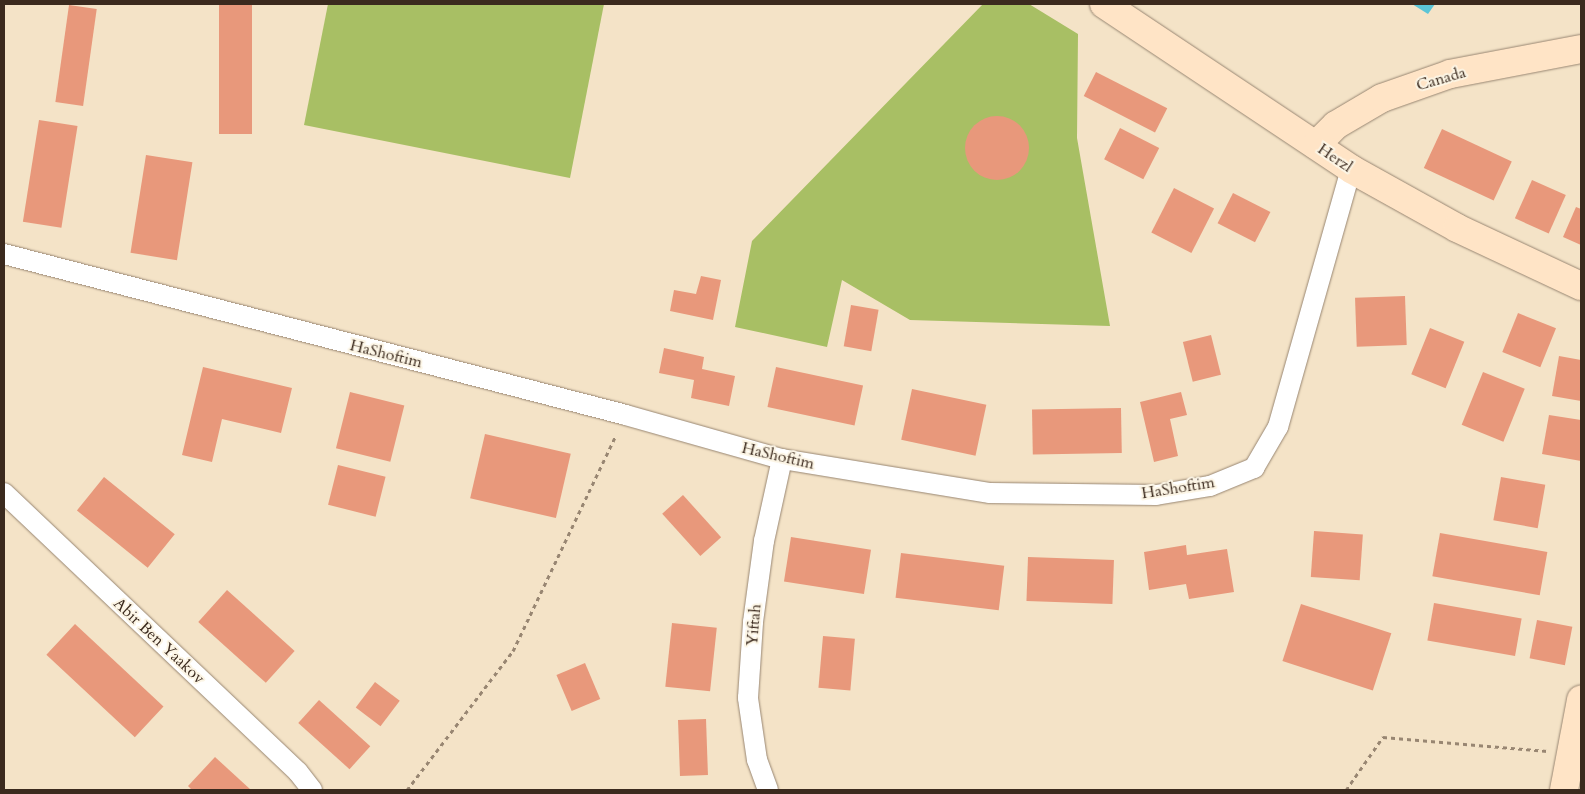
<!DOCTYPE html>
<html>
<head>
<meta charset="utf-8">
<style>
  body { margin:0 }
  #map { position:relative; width:1585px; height:794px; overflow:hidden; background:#f4e3c7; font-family:Cardo,serif }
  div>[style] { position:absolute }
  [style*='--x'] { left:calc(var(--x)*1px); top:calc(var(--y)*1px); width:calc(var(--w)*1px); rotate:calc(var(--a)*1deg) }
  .green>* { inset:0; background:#a8bf64 }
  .water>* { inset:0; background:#5bc5d7 }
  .building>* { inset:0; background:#e8987b; transform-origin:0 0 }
  .round { border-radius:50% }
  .path>* { height:3px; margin-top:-1.5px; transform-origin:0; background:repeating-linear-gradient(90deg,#988672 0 4px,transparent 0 8px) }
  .roads { filter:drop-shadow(0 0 1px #988672) drop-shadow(0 0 1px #988672) }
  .street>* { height:20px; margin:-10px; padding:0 10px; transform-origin:10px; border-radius:10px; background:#fff }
  .secondary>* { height:28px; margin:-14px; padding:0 14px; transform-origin:14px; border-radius:14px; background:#ffe4c6 }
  span { translate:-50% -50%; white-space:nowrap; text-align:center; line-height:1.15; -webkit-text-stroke:4px #fcf5e5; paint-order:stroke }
  .street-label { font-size:16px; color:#3b2a1e }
  .frame { position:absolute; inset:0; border:5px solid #3b2a1e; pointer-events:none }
</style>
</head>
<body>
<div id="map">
  <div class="green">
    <div style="clip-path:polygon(328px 4px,604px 4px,570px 178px,304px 125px)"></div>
    <div style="clip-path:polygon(983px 4px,1029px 4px,1078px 34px,1077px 138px,1110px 326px,910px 320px,842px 280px,827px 347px,735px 327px,752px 241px)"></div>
  </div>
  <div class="water">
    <div style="clip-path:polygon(1412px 4px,1435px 4px,1428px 14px)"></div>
  </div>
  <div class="building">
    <div style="left:219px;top:4px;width:33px;height:130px"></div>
    <div style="left:69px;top:5px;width:28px;height:98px;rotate:8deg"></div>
    <div style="left:1096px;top:72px;width:80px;height:27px;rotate:27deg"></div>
    <div class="round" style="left:965px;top:116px;width:64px;height:64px"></div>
    <div style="left:39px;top:120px;width:39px;height:103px;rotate:9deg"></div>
    <div style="left:1120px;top:128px;width:44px;height:35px;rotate:27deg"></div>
    <div style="left:1442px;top:129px;width:77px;height:43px;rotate:25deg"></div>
    <div style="left:146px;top:155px;width:47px;height:99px;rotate:9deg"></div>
    <div style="left:1532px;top:180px;width:37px;height:42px;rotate:24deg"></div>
    <div style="left:1174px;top:188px;width:45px;height:50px;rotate:27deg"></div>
    <div style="left:1233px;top:193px;width:42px;height:34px;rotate:27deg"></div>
    <div style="clip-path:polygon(1576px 207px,1581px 209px,1581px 245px,1563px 237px)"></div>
    <div style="clip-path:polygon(701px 276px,721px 280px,713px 320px,670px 311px,674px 290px,696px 294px)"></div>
    <div style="left:1405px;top:296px;width:49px;height:50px;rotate:88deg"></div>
    <div style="left:851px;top:305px;width:28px;height:42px;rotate:10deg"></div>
    <div style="left:1518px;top:313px;width:41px;height:42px;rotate:22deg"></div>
    <div style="left:1430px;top:328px;width:37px;height:50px;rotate:22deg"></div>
    <div style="left:1211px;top:335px;width:41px;height:29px;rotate:76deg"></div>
    <div style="clip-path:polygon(664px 348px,704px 357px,702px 369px,735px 376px,729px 406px,691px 398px,694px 380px,659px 373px)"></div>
    <div style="clip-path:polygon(1559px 356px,1581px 360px,1581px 401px,1552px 396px)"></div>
    <div style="clip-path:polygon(203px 367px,292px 388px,281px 433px,222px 419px,212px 462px,182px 455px)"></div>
    <div style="left:776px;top:367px;width:89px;height:41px;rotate:12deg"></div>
    <div style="left:1483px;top:372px;width:45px;height:57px;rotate:22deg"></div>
    <div style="left:912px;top:389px;width:76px;height:52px;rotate:12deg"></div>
    <div style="left:350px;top:392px;width:56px;height:58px;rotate:14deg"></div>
    <div style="clip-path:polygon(1181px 392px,1187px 415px,1170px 419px,1178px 456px,1154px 462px,1140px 402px)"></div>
    <div style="left:1121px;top:408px;width:45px;height:89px;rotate:89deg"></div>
    <div style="clip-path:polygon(1549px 415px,1581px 420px,1581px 461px,1542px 454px)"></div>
    <div style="left:485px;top:434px;width:88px;height:66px;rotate:13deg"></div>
    <div style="left:338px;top:465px;width:49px;height:41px;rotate:14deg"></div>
    <div style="left:104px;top:477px;width:91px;height:43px;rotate:39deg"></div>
    <div style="left:1501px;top:477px;width:45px;height:44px;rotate:10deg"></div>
    <div style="left:683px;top:495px;width:57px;height:28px;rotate:48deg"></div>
    <div style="left:1314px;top:531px;width:49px;height:46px;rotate:4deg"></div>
    <div style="left:1440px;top:533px;width:109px;height:44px;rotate:10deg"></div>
    <div style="left:791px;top:537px;width:81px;height:45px;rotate:9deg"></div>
    <div style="clip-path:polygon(1186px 545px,1187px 555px,1227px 549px,1234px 592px,1189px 599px,1186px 584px,1149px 590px,1144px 552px)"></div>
    <div style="left:901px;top:553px;width:104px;height:45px;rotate:7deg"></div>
    <div style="left:1028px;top:557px;width:86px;height:44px;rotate:2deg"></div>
    <div style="left:227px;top:590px;width:91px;height:43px;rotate:42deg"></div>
    <div style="left:1434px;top:603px;width:89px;height:38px;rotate:10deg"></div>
    <div style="left:1301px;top:604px;width:95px;height:60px;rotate:18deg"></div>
    <div style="left:1537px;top:620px;width:36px;height:39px;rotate:11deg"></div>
    <div style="left:672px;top:623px;width:45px;height:64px;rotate:6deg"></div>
    <div style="left:75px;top:624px;width:121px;height:42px;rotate:43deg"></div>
    <div style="left:823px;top:636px;width:32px;height:52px;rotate:5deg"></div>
    <div style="left:585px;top:663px;width:39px;height:31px;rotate:67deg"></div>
    <div style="left:375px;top:682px;width:31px;height:32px;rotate:37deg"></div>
    <div style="left:319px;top:700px;width:69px;height:31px;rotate:42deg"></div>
    <div style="left:706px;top:719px;width:56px;height:28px;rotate:88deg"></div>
    <div style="clip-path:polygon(215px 757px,251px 790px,192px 790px,188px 786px)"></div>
  </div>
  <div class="path">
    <div style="--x:407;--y:790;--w:175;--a:-52.7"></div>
    <div style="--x:513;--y:651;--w:239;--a:-64.5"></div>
    <div style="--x:1346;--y:790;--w:65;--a:-55.1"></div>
    <div style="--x:1383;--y:737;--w:165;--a:4.9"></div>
  </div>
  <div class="roads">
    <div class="street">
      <div style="--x:4;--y:254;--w:642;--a:14.51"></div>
      <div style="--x:626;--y:415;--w:162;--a:15.8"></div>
      <div style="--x:782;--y:459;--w:211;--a:9.3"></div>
      <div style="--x:990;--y:493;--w:166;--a:0.7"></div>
      <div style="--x:1156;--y:495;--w:55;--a:-9.5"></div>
      <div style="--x:1210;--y:486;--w:48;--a:-22.2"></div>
      <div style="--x:1254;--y:468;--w:48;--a:-59.7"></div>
      <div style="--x:1278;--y:427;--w:268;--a:-74.2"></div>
      <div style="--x:4;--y:493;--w:405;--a:43.5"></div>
      <div style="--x:298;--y:772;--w:23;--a:52"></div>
      <div style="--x:768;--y:790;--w:32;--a:-110"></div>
      <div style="--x:757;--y:760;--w:63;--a:-98.3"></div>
      <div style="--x:748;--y:698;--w:76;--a:-86.2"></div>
      <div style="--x:753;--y:622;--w:82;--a:-82.3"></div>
      <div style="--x:764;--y:541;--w:84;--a:-77.6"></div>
    </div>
    <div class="secondary">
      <div style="--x:1104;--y:4;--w:297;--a:33.7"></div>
      <div style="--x:1351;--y:169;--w:121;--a:29.1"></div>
      <div style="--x:1457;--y:228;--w:137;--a:25.1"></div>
      <div style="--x:1316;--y:145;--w:28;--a:-45"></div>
      <div style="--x:1336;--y:125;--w:53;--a:-30.4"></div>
      <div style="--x:1382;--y:98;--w:72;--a:-19.4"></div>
      <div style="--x:1450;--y:74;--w:133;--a:-10.8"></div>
      <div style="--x:1564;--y:790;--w:92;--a:-79.3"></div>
    </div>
  </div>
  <div class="street-label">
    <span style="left:1441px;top:79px;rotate:-16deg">Canada</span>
    <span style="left:1335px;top:158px;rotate:34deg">Herzl</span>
    <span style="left:386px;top:354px;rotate:14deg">HaShoftim</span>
    <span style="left:778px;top:456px;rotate:13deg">HaShoftim</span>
    <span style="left:1178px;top:488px;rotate:-9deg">HaShoftim</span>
    <span style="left:754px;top:625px;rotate:-85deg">Yiftah</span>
    <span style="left:159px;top:641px;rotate:43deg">Abir Ben Yaakov</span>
  </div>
  <div class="frame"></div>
</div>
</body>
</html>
